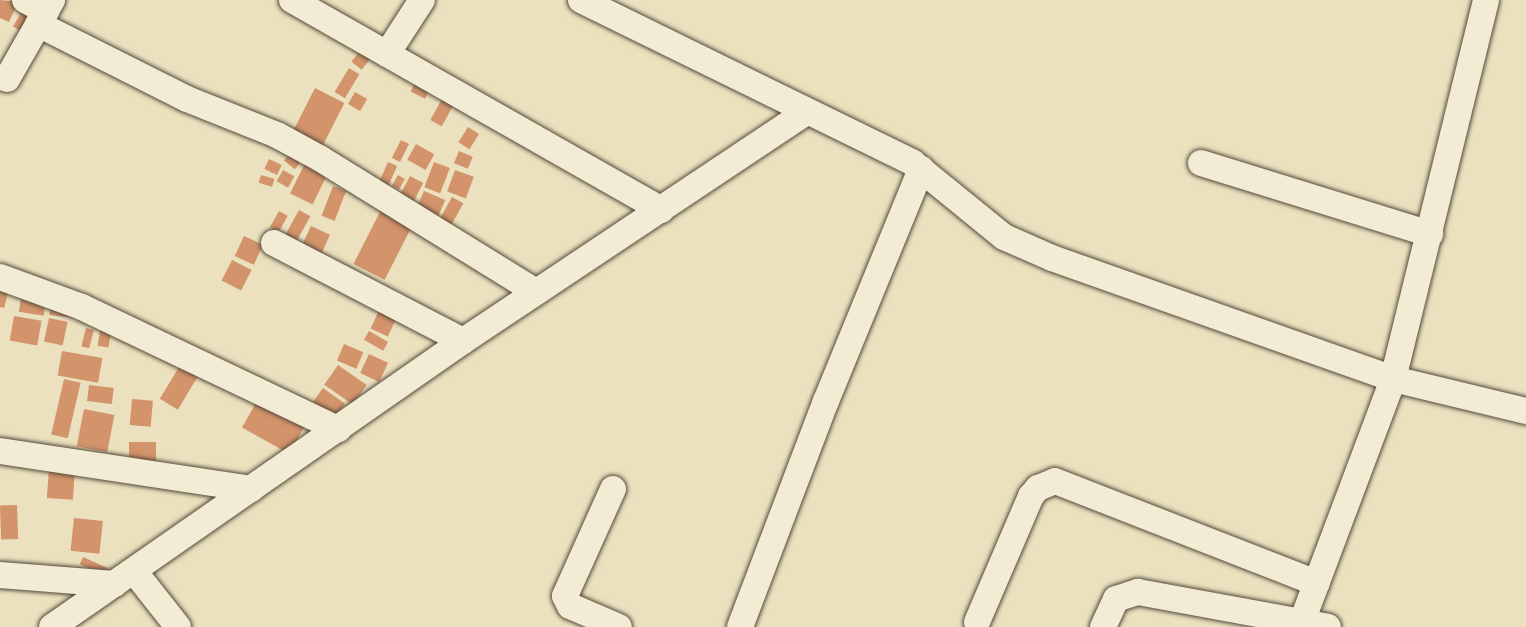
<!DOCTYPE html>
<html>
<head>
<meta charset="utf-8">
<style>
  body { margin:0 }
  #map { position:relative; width:1526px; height:627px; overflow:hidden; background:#ebe1be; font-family:"Old Standard TT",serif }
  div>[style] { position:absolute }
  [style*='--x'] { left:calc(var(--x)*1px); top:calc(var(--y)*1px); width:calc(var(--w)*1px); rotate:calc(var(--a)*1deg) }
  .building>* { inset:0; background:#d3936b; transform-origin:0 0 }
  .roads { filter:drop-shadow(0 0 2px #54493b) drop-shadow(0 0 2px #54493b) }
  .minor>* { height:26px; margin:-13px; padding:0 13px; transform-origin:13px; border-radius:13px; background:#f2ecd5 }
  span { translate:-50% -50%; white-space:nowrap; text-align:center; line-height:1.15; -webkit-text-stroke:5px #f2ecd5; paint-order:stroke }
</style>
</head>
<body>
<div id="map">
  <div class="building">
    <div style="clip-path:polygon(0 0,18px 2px,9px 22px,0 18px)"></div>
    <div style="left:22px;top:11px;width:16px;height:18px;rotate:30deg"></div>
    <div style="left:364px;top:46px;width:13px;height:20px;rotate:39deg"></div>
    <div style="left:349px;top:68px;width:12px;height:28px;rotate:31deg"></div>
    <div style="left:417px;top:79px;width:16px;height:14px;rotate:27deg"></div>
    <div style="left:315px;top:88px;width:33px;height:49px;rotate:27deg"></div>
    <div style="left:355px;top:92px;width:14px;height:14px;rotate:30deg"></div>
    <div style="left:442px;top:99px;width:13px;height:24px;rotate:29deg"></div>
    <div style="left:468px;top:127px;width:13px;height:18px;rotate:32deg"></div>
    <div style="left:401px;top:140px;width:9px;height:20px;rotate:27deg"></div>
    <div style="left:416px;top:144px;width:21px;height:18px;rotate:29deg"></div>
    <div style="left:294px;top:148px;width:14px;height:16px;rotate:39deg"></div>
    <div style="left:459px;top:151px;width:15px;height:13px;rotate:23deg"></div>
    <div style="left:269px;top:159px;width:14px;height:11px;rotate:25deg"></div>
    <div style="left:388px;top:162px;width:10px;height:22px;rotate:24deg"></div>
    <div style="left:434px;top:162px;width:17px;height:27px;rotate:21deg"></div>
    <div style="left:305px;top:163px;width:25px;height:34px;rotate:26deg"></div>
    <div style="left:283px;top:170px;width:13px;height:13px;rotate:29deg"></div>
    <div style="left:455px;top:170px;width:20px;height:23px;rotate:20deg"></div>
    <div style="left:261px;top:175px;width:14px;height:8px;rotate:17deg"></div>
    <div style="left:398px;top:175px;width:8px;height:12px;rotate:30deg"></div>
    <div style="left:410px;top:176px;width:15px;height:24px;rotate:28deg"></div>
    <div style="left:333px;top:186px;width:14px;height:32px;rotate:21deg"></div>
    <div style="left:424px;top:191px;width:23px;height:19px;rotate:23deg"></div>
    <div style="left:452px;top:197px;width:13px;height:24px;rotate:29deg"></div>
    <div style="left:383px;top:206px;width:35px;height:65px;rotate:27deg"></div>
    <div style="left:299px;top:210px;width:13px;height:28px;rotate:29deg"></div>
    <div style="left:279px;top:211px;width:10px;height:19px;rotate:29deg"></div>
    <div style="left:311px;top:226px;width:21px;height:23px;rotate:25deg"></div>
    <div style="left:244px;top:236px;width:21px;height:22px;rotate:25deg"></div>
    <div style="left:232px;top:260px;width:22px;height:23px;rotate:27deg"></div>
    <div style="clip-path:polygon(0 287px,9px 289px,4px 308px,0 307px)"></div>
    <div style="left:22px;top:292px;width:25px;height:20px;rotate:9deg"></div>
    <div style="left:51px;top:303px;width:24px;height:12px;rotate:7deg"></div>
    <div style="left:382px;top:304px;width:19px;height:27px;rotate:25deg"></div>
    <div style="left:14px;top:316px;width:28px;height:25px;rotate:10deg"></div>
    <div style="left:49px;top:318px;width:19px;height:24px;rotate:12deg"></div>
    <div style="left:101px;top:326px;width:11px;height:20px;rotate:10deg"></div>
    <div style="left:86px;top:328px;width:8px;height:19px;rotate:14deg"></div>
    <div style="left:369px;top:331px;width:22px;height:10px;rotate:30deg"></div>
    <div style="left:344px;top:344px;width:21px;height:18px;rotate:23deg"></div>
    <div style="left:62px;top:351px;width:41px;height:25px;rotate:10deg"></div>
    <div style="left:369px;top:354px;width:21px;height:21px;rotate:25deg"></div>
    <div style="left:182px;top:362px;width:21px;height:43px;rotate:31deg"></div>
    <div style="left:338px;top:365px;width:35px;height:24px;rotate:35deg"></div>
    <div style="left:64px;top:379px;width:17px;height:57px;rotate:13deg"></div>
    <div style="left:89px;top:385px;width:25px;height:16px;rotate:7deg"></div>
    <div style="left:323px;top:388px;width:27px;height:17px;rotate:36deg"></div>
    <div style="left:259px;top:397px;width:54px;height:35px;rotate:29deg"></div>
    <div style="left:132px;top:399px;width:21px;height:26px;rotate:5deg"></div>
    <div style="left:84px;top:409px;width:31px;height:38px;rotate:11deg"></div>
    <div style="left:156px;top:442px;width:25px;height:27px;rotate:90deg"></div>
    <div style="left:49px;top:468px;width:26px;height:30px;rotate:4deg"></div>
    <div style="left:17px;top:505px;width:34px;height:17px;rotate:88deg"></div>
    <div style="left:74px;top:518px;width:29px;height:33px;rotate:6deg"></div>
    <div style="left:83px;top:557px;width:27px;height:8px;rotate:24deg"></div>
  </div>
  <div class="roads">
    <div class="minor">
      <div style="--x:25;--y:0;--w:24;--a:28"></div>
      <div style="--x:292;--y:0;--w:425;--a:29.6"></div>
      <div style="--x:581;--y:0;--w:370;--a:26.1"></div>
      <div style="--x:913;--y:163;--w:117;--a:39.1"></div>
      <div style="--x:1004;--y:237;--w:52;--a:23.6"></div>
      <div style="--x:1052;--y:258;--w:362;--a:19.5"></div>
      <div style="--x:1393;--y:379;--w:137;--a:13.5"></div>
      <div style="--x:38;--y:24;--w:167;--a:26.7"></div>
      <div style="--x:187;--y:99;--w:97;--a:21.8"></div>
      <div style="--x:277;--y:135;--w:50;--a:28.6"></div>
      <div style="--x:321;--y:159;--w:253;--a:31.7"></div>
      <div style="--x:387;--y:54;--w:64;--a:-57.1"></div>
      <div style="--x:7;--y:79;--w:91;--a:-60.3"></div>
      <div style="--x:1201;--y:163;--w:240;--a:17.2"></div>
      <div style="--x:274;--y:243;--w:213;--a:27.4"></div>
      <div style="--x:0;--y:277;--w:87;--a:20.1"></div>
      <div style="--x:82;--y:307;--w:284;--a:25.5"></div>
      <div style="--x:0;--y:451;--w:254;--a:8.6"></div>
      <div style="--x:613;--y:489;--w:117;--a:114.2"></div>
      <div style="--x:565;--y:596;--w:11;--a:63"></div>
      <div style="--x:570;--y:606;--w:53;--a:23.2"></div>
      <div style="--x:134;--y:571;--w:71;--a:51.8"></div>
      <div style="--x:0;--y:575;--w:115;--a:4.5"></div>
      <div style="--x:977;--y:622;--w:137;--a:-66.8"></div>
      <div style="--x:1031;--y:496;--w:11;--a:-49"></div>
      <div style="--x:1038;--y:488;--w:18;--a:-22"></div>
      <div style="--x:1055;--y:481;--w:281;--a:21.3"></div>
      <div style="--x:52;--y:627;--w:501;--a:-34.83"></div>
      <div style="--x:463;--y:341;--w:413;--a:-33.7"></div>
      <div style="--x:740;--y:627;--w:242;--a:-69.2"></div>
      <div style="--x:826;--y:401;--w:251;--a:-67.7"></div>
      <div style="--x:1103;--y:627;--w:31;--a:-65"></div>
      <div style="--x:1116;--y:599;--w:23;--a:-18"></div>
      <div style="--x:1138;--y:592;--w:193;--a:10.4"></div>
      <div style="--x:1300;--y:627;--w:265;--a:-69.4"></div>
      <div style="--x:1393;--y:379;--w:390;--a:-76.2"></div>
    </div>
  </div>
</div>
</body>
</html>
